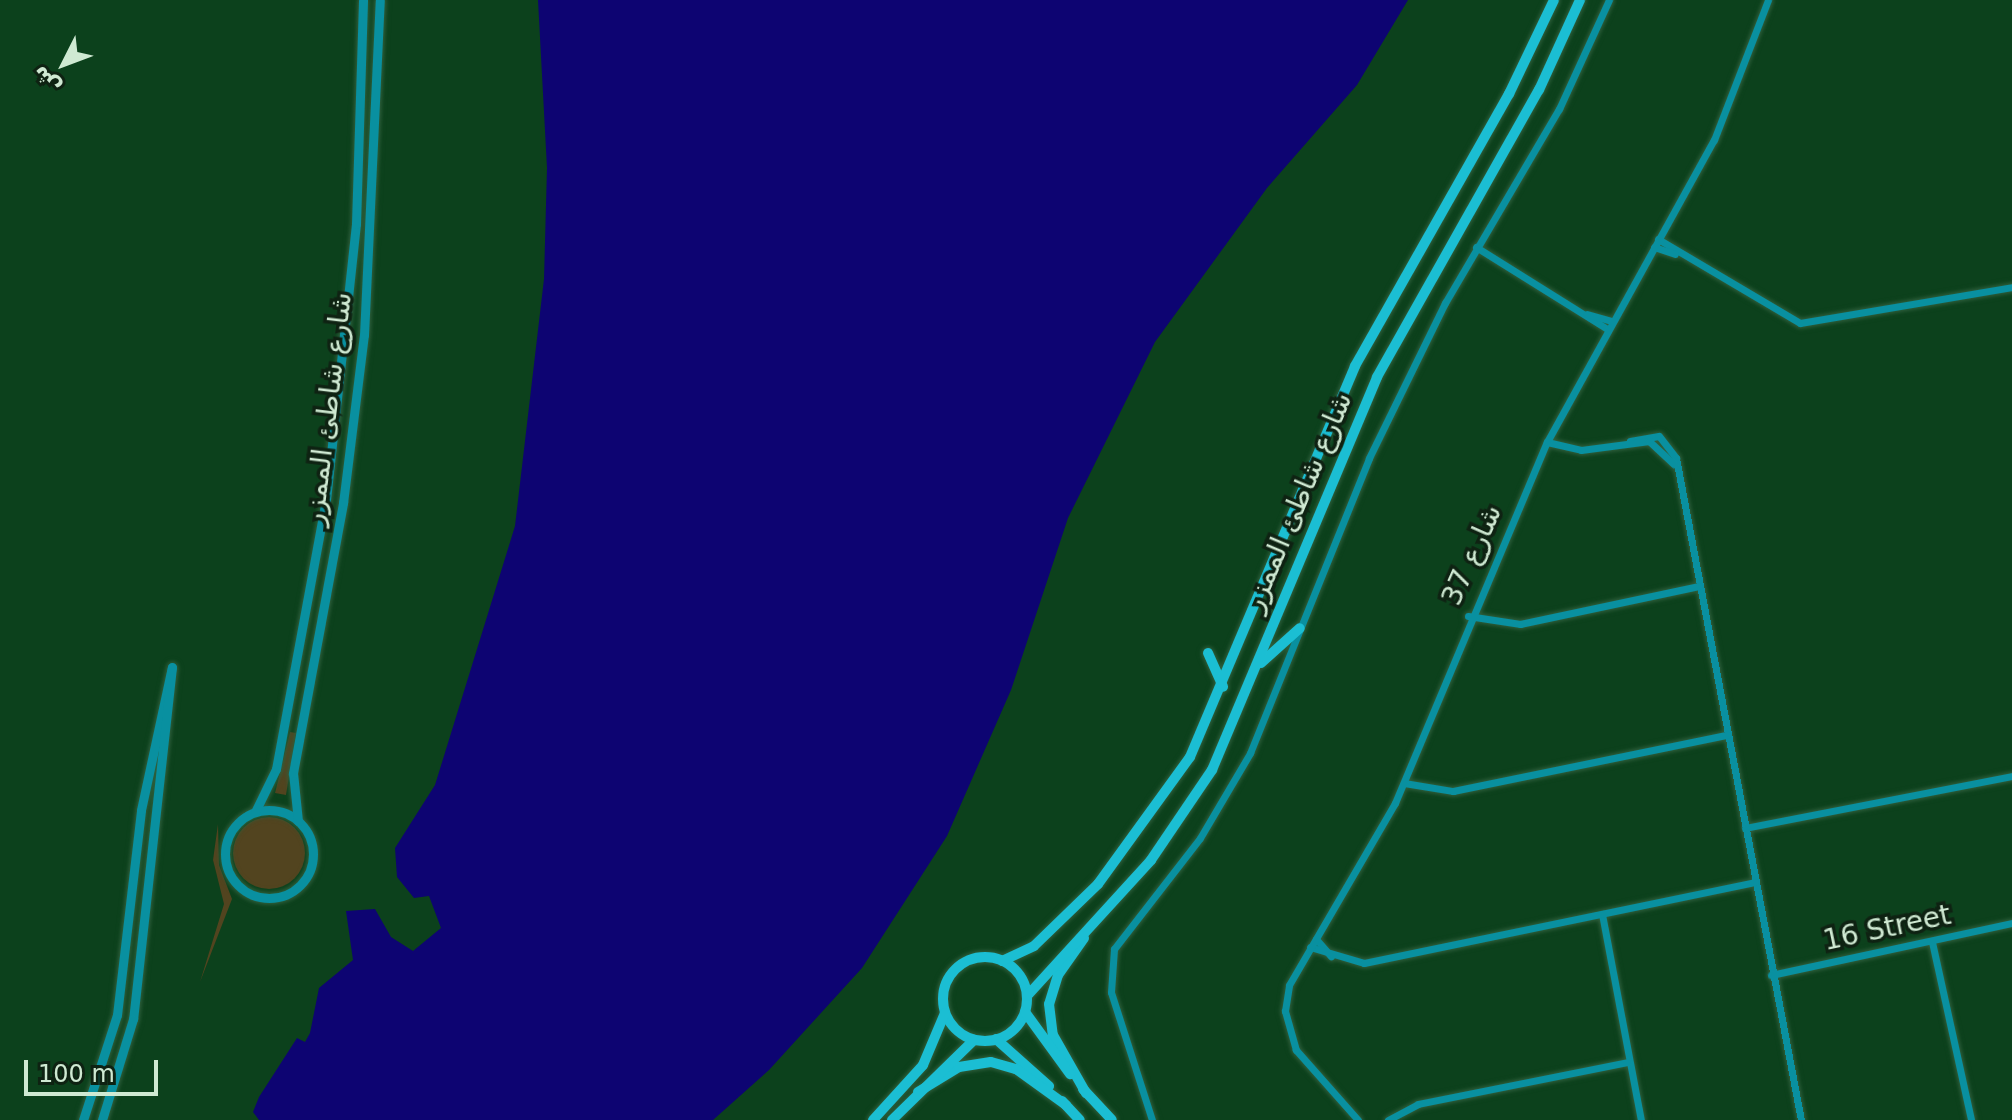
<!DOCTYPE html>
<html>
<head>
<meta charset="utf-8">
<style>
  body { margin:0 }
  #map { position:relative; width:2012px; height:1120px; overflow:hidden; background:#0c411c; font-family:"DejaVu Sans","Noto Sans Arabic",sans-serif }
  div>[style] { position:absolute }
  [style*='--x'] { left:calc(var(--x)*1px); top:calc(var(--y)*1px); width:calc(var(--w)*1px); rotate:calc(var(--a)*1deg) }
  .green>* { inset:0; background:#52441f }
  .round { border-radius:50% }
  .water>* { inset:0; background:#0d0472 }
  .roads { filter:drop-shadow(0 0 2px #2f5f3d) drop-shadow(0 0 2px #2f5f3d) }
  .minor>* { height:7px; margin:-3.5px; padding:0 3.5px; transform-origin:3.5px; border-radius:3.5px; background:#0990a0 }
  .tertiary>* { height:9px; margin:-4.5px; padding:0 4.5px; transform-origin:4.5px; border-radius:4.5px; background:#0990a0 }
  .tertiary>.ring { margin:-4.5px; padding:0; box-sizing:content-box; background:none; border:9px solid #0990a0; border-radius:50% }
  .secondary>* { height:10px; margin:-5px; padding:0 5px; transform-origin:5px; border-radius:5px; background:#1bbed3 }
  .secondary>.ring { margin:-5px; padding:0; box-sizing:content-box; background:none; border:10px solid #1bbed3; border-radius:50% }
  span { translate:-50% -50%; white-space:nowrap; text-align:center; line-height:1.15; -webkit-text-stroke:7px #0e2212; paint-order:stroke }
  .street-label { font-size:28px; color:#cfe9d2 }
  .north { position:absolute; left:24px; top:24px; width:80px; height:80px; -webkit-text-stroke:6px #0e2212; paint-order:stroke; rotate:228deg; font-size:22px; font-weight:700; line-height:32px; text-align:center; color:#cfe9d2 }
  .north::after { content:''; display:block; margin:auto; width:28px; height:36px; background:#cfe9d2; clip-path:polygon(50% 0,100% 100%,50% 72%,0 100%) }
  .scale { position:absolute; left:24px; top:1060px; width:134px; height:36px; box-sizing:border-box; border:4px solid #cfe9d2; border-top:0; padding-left:10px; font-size:24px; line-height:28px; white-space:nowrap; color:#cfe9d2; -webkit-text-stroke:6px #0e2212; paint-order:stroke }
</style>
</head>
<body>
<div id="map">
  <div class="green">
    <div style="clip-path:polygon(290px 732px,296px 733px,286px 795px,275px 793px)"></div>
    <div class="round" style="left:233px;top:817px;width:72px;height:72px"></div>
    <div style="clip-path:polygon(218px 824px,219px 865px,232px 899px,200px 982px,224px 904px,213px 860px)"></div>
  </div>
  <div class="water">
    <div style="clip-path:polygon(538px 0,1408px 0,1357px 85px,1267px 188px,1155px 342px,1068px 518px,1011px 690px,947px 836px,862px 968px,769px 1070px,713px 1120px,259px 1120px,253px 1112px,259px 1097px,297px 1038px,305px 1042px,310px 1033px,319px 988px,353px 960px,346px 911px,375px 909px,391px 937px,413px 951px,441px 928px,429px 896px,414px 898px,397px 877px,395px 848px,435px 785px,515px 526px,544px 279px,547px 168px)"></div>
  </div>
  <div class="roads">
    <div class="minor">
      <div style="--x:1658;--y:239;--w:165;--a:30.6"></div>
      <div style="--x:1800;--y:323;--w:215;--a:-9.6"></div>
      <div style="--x:1476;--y:247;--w:155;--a:32"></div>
      <div style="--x:1654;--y:247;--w:22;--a:18"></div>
      <div style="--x:1587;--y:314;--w:25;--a:16"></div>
      <div style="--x:1630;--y:441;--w:29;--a:-10"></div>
      <div style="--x:1659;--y:436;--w:28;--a:52"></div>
      <div style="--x:1676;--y:458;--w:674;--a:79.31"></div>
      <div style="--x:1547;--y:442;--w:35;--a:13"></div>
      <div style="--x:1581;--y:450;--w:69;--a:-7.5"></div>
      <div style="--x:1649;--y:441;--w:34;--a:43"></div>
      <div style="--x:1468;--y:616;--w:53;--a:8.7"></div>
      <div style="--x:1520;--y:624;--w:183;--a:-12"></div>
      <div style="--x:1404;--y:783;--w:50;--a:9.3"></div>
      <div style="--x:1453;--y:791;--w:280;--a:-11.6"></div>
      <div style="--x:1745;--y:828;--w:272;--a:-11"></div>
      <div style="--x:1602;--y:914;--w:210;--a:79.3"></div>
      <div style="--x:1316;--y:939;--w:23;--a:49"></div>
      <div style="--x:1932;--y:942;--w:182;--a:77.6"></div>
      <div style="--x:1310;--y:947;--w:56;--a:16.5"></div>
      <div style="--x:1364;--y:963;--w:399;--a:-11.7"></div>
      <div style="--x:1771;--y:975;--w:247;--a:-12.2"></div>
      <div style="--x:1152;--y:1120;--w:134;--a:-107.8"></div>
      <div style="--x:1111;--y:992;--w:43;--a:-86"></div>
      <div style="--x:1114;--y:949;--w:140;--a:-52.2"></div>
      <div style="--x:1200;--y:838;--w:99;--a:-59.5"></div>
      <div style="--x:1250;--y:753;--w:318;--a:-68"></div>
      <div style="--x:1369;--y:458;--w:173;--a:-63.9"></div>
      <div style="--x:1445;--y:303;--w:225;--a:-59.6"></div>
      <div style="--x:1559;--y:109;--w:120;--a:-65.4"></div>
      <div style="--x:1358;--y:1120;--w:94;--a:-131.5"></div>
      <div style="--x:1296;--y:1050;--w:41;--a:-105.8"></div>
      <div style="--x:1285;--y:1011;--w:26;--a:-81"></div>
      <div style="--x:1289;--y:985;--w:211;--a:-59.8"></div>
      <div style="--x:1395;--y:803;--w:392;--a:-67.2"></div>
      <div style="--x:1547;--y:442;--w:345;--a:-61.1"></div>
      <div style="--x:1714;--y:140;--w:150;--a:-68.9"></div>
      <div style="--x:1388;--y:1120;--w:34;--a:-28"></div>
      <div style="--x:1418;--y:1104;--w:215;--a:-11.3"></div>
    </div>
    <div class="tertiary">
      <div class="ring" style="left:225px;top:810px;width:79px;height:79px"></div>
      <div style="--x:255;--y:812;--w:48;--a:-64"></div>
      <div style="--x:276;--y:769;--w:274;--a:-79.5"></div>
      <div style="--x:326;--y:500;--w:278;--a:-83.8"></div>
      <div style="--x:356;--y:224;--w:224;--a:-88.2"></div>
      <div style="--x:298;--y:821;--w:48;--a:-95.9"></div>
      <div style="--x:293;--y:773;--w:275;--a:-79.5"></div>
      <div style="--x:343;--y:503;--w:169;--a:-82.9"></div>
      <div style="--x:364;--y:335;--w:335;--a:-87.3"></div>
      <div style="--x:83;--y:1120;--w:110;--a:-72.1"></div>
      <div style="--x:117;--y:1015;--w:206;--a:-83.3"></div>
      <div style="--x:141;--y:810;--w:146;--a:-77.8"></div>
      <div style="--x:172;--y:667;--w:354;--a:96.3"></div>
      <div style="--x:133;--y:1019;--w:106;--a:107.1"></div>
    </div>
    <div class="secondary">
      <div style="--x:1208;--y:653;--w:37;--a:66"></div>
      <div style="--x:1261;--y:663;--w:52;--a:-41.9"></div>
      <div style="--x:1084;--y:938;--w:45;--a:125.1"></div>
      <div style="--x:1058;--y:975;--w:30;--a:107"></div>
      <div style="--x:1049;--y:1004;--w:31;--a:83"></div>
      <div style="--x:1053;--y:1035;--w:67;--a:60.4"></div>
      <div class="ring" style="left:943px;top:957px;width:74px;height:74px"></div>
      <div style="--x:1002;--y:961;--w:35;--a:-25"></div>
      <div style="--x:1034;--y:946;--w:89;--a:-44.1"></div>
      <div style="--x:1098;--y:884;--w:157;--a:-54.1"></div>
      <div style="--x:1190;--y:757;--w:424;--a:-67.1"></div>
      <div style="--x:1355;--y:366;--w:313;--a:-60.5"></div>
      <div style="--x:1509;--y:94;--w:104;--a:-64.4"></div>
      <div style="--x:1027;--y:996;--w:184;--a:-47.6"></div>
      <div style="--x:1151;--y:860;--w:109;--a:-55.9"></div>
      <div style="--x:1212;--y:770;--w:426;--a:-67.2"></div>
      <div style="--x:1377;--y:377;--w:330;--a:-60.6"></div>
      <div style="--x:1539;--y:90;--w:99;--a:-65.5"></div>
      <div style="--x:1025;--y:1012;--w:77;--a:54"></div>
      <div style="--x:996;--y:1039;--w:71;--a:41.6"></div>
      <div style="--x:1083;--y:1089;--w:42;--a:46.9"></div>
      <div style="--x:918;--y:1092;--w:48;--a:-31.4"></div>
      <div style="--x:959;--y:1067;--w:32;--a:-9"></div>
      <div style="--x:991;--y:1062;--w:26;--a:16"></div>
      <div style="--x:1016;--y:1069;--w:62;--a:35.8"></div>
      <div style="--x:1062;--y:1101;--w:26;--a:47"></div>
      <div style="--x:873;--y:1120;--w:74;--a:-47.7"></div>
      <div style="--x:923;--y:1065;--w:56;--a:-67.1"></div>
      <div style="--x:892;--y:1120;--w:115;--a:-44.3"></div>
    </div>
  </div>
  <div class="street-label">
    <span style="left:328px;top:409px;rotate:-83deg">شارع شاطئ الممزر</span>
    <span style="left:1298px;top:502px;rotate:-67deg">شارع شاطئ الممزر</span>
    <span style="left:1472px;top:555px;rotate:-66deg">شارع 37</span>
    <span style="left:1887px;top:928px;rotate:-12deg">16 Street</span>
  </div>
  <div class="north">ش</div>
  <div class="scale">100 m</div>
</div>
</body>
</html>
